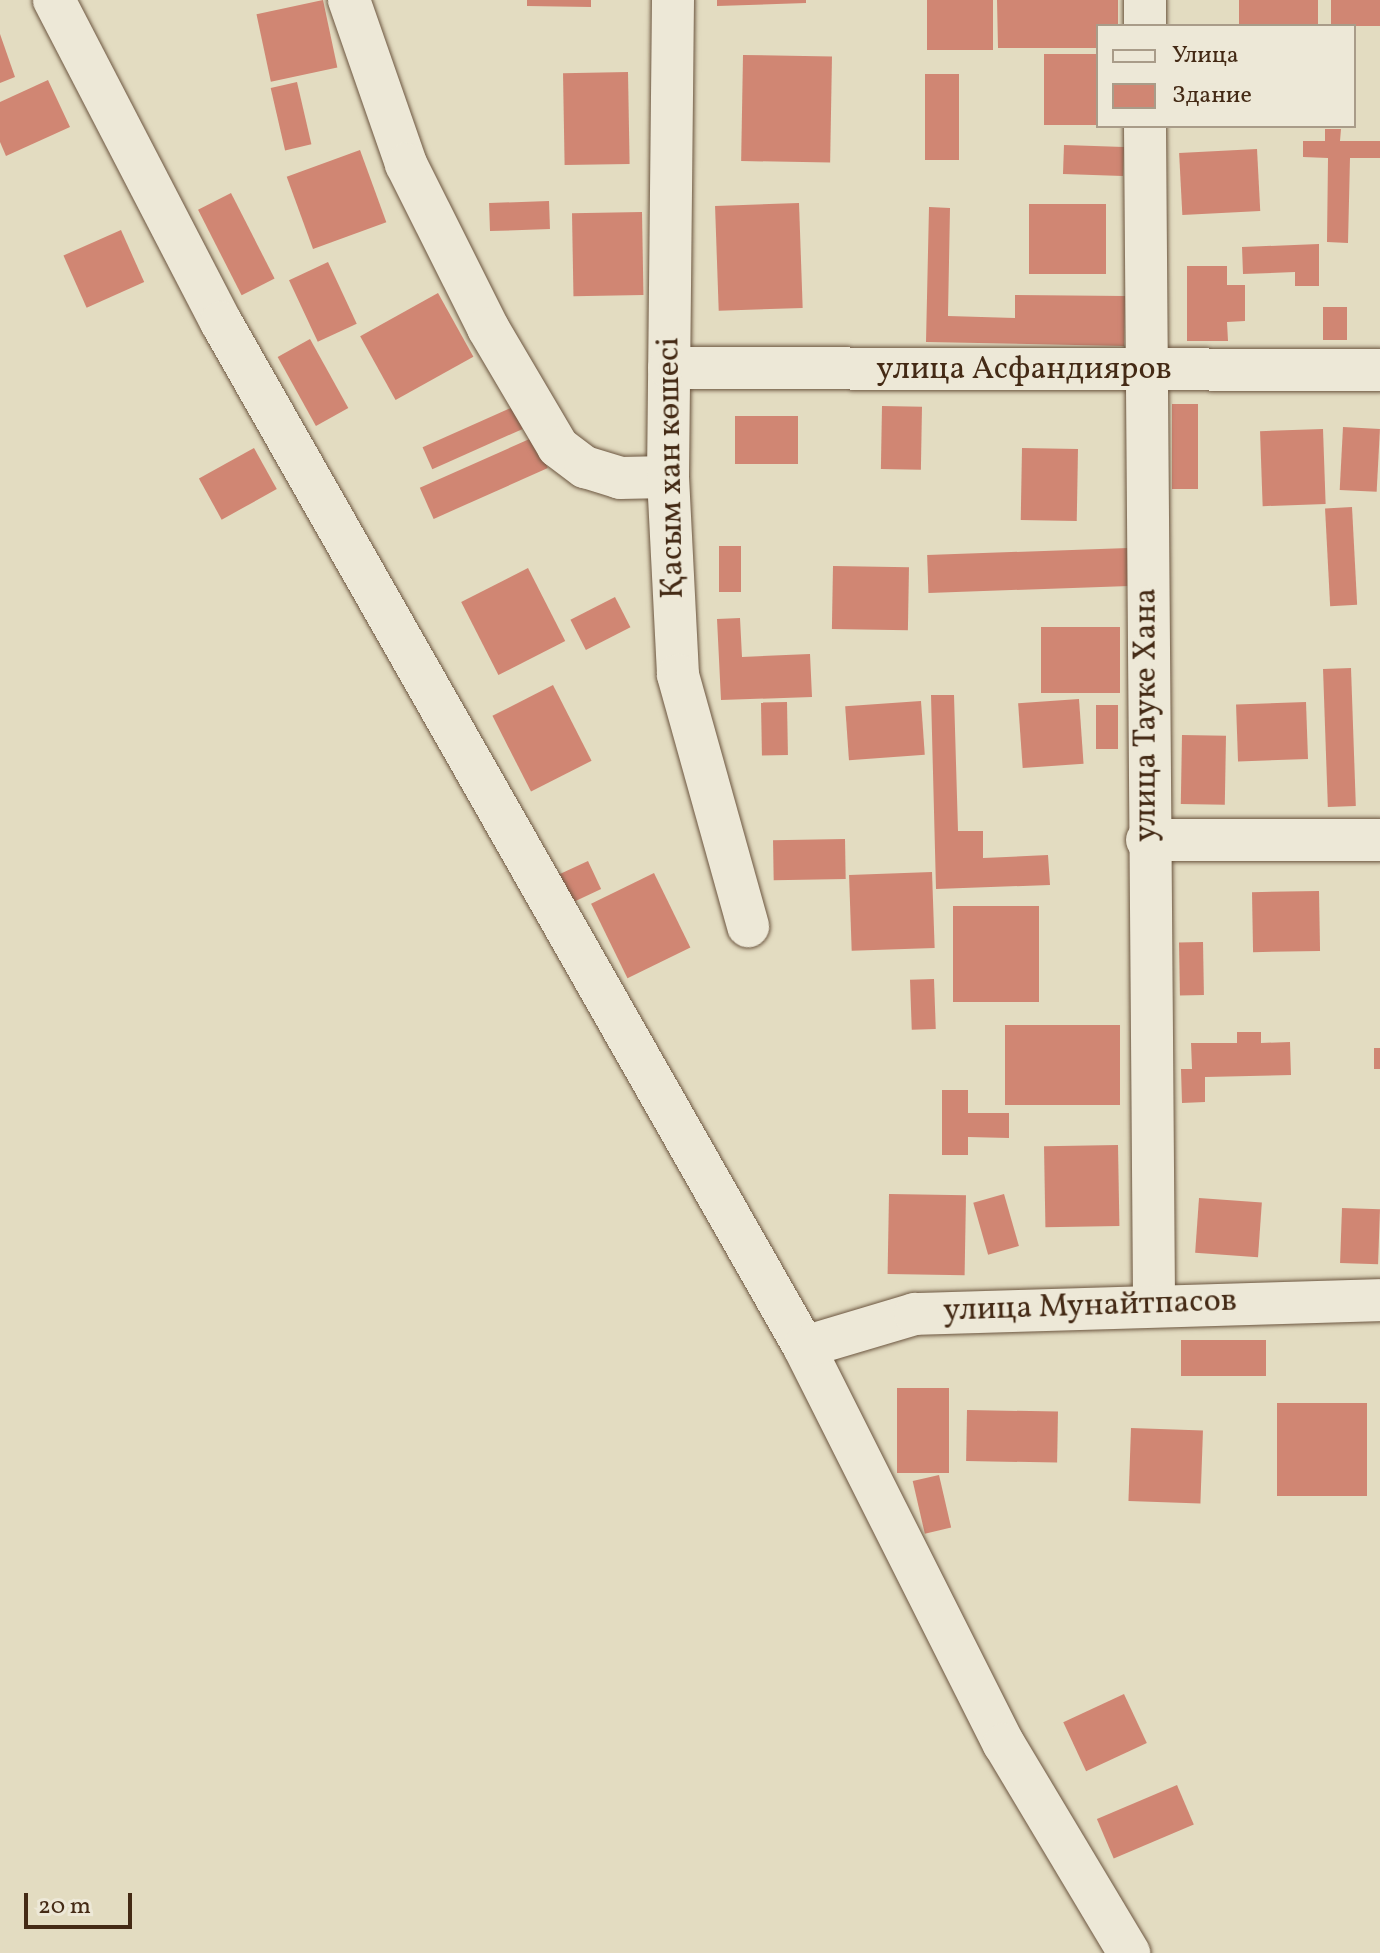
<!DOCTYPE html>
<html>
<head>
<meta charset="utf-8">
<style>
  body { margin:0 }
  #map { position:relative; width:1380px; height:1953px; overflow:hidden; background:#e3dcc1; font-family:Vollkorn,serif }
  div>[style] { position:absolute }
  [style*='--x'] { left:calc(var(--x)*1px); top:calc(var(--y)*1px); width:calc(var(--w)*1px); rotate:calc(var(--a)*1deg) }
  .building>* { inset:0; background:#d08673; transform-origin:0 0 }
  .roads { filter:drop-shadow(0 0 2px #6c5640) drop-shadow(0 0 2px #6c5640) }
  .minor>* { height:42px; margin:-21px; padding:0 21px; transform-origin:21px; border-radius:21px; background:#ede8d7 }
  span { translate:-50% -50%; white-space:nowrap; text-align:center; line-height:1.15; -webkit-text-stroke:6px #ede8d7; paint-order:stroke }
  .street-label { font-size:32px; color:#442a15 }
  .legend { position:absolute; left:1096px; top:24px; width:260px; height:104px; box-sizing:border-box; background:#ede8d7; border:2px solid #a99c89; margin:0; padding:10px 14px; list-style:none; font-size:24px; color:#442a15 }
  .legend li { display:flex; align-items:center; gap:16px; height:40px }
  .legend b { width:40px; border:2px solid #a99c89 }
  .scale { position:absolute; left:24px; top:1893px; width:108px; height:36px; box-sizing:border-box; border:4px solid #442a15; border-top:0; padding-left:10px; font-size:24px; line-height:28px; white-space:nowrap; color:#442a15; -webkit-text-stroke:6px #ede8d7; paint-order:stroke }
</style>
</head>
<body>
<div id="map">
  <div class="building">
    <div style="left:323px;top:0;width:69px;height:68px;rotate:78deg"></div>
    <div style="clip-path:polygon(527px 0,591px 0,591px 7px,527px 6px)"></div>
    <div style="clip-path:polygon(717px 0,806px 0,806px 3px,717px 6px)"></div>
    <div style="left:927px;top:0;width:66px;height:50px"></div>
    <div style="clip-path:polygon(997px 0,1118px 0,1118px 26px,1098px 26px,1098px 48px,998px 48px)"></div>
    <div style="left:1239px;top:0;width:79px;height:26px"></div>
    <div style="left:1331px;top:0;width:49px;height:26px"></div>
    <div style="clip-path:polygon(0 34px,15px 77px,0 83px)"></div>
    <div style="left:1044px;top:54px;width:54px;height:71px"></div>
    <div style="left:743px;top:55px;width:89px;height:106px;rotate:1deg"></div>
    <div style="left:628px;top:72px;width:92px;height:65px;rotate:89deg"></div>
    <div style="left:925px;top:74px;width:34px;height:86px"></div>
    <div style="clip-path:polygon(48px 80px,70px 127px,6px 156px,0 142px,0 102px)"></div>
    <div style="left:297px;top:82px;width:64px;height:27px;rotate:77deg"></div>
    <div style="clip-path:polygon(1325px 129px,1341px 129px,1340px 141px,1380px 141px,1380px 158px,1350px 158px,1348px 243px,1327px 242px,1328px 158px,1303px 157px,1303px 141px,1325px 141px)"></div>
    <div style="left:1064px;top:145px;width:60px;height:29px;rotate:2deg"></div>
    <div style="left:1257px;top:149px;width:62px;height:78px;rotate:87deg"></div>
    <div style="left:360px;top:150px;width:77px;height:78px;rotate:70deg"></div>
    <div style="left:231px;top:193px;width:96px;height:37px;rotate:63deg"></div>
    <div style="left:549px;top:201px;width:28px;height:60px;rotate:88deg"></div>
    <div style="left:799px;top:203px;width:105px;height:84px;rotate:88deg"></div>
    <div style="left:1029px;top:204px;width:77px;height:70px"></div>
    <div style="clip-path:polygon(929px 207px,950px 208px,948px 316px,1015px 318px,1015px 295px,1125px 296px,1124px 346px,926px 342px)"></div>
    <div style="left:642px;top:212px;width:83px;height:70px;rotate:89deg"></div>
    <div style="left:121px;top:230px;width:57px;height:63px;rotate:66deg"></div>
    <div style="clip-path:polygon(1319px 244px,1319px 286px,1295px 286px,1295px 272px,1243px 274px,1242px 247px)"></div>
    <div style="left:328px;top:262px;width:68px;height:43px;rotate:65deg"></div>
    <div style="clip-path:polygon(1187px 266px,1227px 266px,1227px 285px,1245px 285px,1245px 321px,1227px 322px,1228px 341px,1187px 341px)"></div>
    <div style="left:438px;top:293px;width:73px;height:89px;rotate:61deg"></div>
    <div style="left:1323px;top:307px;width:24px;height:33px"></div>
    <div style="left:310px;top:339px;width:79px;height:37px;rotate:61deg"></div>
    <div style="left:1172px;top:404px;width:26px;height:85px"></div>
    <div style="left:882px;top:406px;width:40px;height:63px;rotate:1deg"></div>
    <div style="left:513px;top:407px;width:24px;height:99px;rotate:66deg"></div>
    <div style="left:735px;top:416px;width:63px;height:48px"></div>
    <div style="left:1343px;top:427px;width:37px;height:63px;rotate:3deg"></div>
    <div style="left:1323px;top:429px;width:75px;height:63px;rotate:88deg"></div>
    <div style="left:534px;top:437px;width:34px;height:125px;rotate:66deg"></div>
    <div style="left:254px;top:448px;width:47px;height:63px;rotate:61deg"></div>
    <div style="left:1022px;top:448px;width:56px;height:72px;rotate:1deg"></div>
    <div style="left:1352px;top:507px;width:98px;height:27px;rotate:87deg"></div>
    <div style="left:719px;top:546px;width:22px;height:46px"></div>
    <div style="left:1128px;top:548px;width:38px;height:201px;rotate:88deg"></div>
    <div style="left:833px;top:566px;width:76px;height:63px;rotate:1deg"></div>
    <div style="left:528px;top:568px;width:82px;height:75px;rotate:63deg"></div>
    <div style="left:615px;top:597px;width:34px;height:50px;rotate:63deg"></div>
    <div style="clip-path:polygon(740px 618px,742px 657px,810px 654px,812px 697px,721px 700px,717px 619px)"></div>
    <div style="left:1041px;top:627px;width:79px;height:66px"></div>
    <div style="left:1351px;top:668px;width:138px;height:28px;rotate:88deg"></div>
    <div style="left:553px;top:685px;width:85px;height:68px;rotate:63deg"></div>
    <div style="clip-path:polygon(931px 695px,954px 695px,958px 831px,983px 831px,983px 858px,1048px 855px,1050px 885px,936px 889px)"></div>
    <div style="left:1079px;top:699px;width:65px;height:61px;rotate:86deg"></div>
    <div style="left:921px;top:701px;width:54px;height:76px;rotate:86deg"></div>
    <div style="left:787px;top:702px;width:53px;height:26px;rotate:89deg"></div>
    <div style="left:1306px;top:702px;width:57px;height:70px;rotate:88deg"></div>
    <div style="left:1096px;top:705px;width:22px;height:44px"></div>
    <div style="left:1182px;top:735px;width:44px;height:69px;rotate:1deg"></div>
    <div style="left:845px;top:839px;width:40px;height:72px;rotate:89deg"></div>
    <div style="left:588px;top:861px;width:31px;height:34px;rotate:65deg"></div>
    <div style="left:932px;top:872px;width:76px;height:83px;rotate:88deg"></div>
    <div style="left:654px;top:873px;width:83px;height:70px;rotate:64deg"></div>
    <div style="left:1319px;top:891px;width:60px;height:67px;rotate:89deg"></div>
    <div style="left:953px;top:906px;width:86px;height:96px"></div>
    <div style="left:1203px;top:942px;width:53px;height:24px;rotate:89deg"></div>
    <div style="left:934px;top:979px;width:50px;height:24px;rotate:88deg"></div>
    <div style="left:1005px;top:1025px;width:115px;height:80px"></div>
    <div style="clip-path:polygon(1237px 1032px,1261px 1032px,1261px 1043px,1290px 1042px,1291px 1075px,1205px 1077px,1205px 1102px,1182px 1103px,1181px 1069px,1192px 1069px,1191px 1043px,1237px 1043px)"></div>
    <div style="left:1374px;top:1048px;width:6px;height:21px"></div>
    <div style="clip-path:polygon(942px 1090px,968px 1090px,968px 1113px,1009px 1113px,1009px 1138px,968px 1137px,968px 1155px,942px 1155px)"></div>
    <div style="left:1118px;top:1145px;width:81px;height:74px;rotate:89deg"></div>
    <div style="left:889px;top:1194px;width:77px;height:80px;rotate:1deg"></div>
    <div style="left:1004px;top:1194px;width:54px;height:32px;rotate:74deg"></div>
    <div style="left:1199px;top:1198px;width:63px;height:55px;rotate:4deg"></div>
    <div style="left:1342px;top:1208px;width:38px;height:55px;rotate:2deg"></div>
    <div style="left:1181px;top:1340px;width:85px;height:36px"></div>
    <div style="left:897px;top:1388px;width:52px;height:85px"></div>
    <div style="left:1277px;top:1403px;width:90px;height:93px"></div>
    <div style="left:967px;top:1410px;width:91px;height:51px;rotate:1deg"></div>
    <div style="left:1131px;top:1428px;width:72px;height:73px;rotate:2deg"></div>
    <div style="left:939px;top:1475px;width:54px;height:27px;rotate:77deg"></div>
    <div style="left:1124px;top:1694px;width:54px;height:67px;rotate:65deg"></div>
    <div style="left:1177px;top:1785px;width:43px;height:87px;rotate:67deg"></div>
  </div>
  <div class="roads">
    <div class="minor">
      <div style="--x:54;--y:0;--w:363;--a:62.6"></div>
      <div style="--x:221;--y:322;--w:1179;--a:60.37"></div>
      <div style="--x:804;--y:1347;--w:445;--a:63.3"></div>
      <div style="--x:1004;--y:1744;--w:244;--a:59.1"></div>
      <div style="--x:349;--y:0;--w:174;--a:70.8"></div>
      <div style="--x:406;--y:164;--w:183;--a:63.4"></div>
      <div style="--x:488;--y:328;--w:138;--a:59.5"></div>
      <div style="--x:558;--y:447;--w:34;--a:37"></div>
      <div style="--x:585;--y:467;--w:37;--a:17"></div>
      <div style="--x:620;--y:478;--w:48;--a:-1.2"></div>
      <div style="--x:673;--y:0;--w:477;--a:90.6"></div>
      <div style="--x:668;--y:477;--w:198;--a:87.1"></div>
      <div style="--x:678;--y:675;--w:261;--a:74.4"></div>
      <div style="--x:1145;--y:0;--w:26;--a:90"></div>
      <div style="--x:1145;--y:126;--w:1177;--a:89.56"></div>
      <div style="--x:669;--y:368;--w:711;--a:0.16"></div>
      <div style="--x:1147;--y:840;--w:233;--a:0"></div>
      <div style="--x:804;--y:1347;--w:116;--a:-16.6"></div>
      <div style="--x:915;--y:1314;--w:465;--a:-1.7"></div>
    </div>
  </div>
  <div class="street-label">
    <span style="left:1024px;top:370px">улица Асфандияров</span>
    <span style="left:672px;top:468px;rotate:-91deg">Қасым хан көшесі</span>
    <span style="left:1147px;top:715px;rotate:-90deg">улица Тауке Хана</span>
    <span style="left:1090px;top:1307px;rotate:-2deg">улица Мунайтпасов</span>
  </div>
  <ul class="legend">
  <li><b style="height:10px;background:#ede8d7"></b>Улица</li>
  <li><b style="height:22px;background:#d08673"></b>Здание</li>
  </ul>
  <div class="scale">20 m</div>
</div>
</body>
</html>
